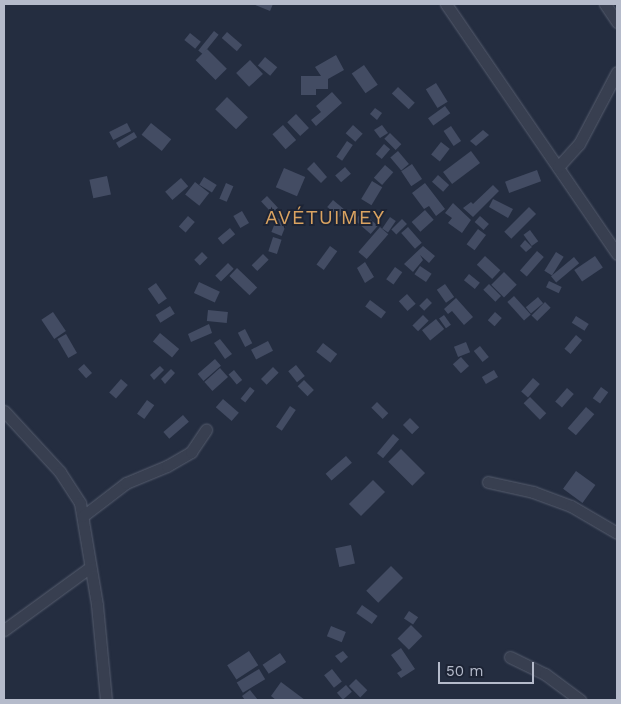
<!DOCTYPE html>
<html>
<head>
<meta charset="utf-8">
<style>
  body { margin:0 }
  #map { position:relative; width:621px; height:704px; overflow:hidden; background:#242d40; font-family:"Work Sans",sans-serif }
  div>[style] { position:absolute }
  [style*='--x'] { left:calc(var(--x)*1px); top:calc(var(--y)*1px); width:calc(var(--w)*1px); rotate:calc(var(--a)*1deg) }
  .building>* { inset:0; background:#434c63; transform-origin:0 0 }
  .roads { filter:drop-shadow(0 0 1px #565d6e) drop-shadow(0 0 1px #565d6e) }
  .street>* { height:11px; margin:-5.5px; padding:0 5.5px; transform-origin:5.5px; border-radius:5.5px; background:#383f50 }
  span { translate:-50% -50%; white-space:nowrap; text-align:center; line-height:1.15; -webkit-text-stroke:4px #1d2435; paint-order:stroke }
  .quarter-label { font-size:20px; color:#daa361; letter-spacing:1px }
  .frame { position:absolute; inset:0; border:5px solid #b5bbcb; pointer-events:none }
  .scale { position:absolute; left:438px; top:662px; width:96px; height:22px; box-sizing:border-box; border:2px solid #b5bbcb; border-top:0; padding-left:6px; font-size:15px; line-height:18px; white-space:nowrap; color:#b5bbcb; -webkit-text-stroke:4px #1d2435; paint-order:stroke }
</style>
</head>
<body>
<div id="map">
  <div class="building">
    <div style="clip-path:polygon(253px 4px,273px 4px,270px 11px)"></div>
    <div style="left:214px;top:31px;width:6px;height:25px;rotate:39deg"></div>
    <div style="left:227px;top:32px;width:20px;height:8px;rotate:41deg"></div>
    <div style="left:190px;top:33px;width:14px;height:9px;rotate:39deg"></div>
    <div style="left:207px;top:49px;width:28px;height:16px;rotate:45deg"></div>
    <div style="clip-path:polygon(336px 55px,344px 70px,328px 79px,328px 89px,316px 89px,316px 95px,301px 95px,301px 76px,321px 76px,315px 67px)"></div>
    <div style="left:265px;top:57px;width:16px;height:11px;rotate:40deg"></div>
    <div style="left:250px;top:60px;width:19px;height:19px;rotate:47deg"></div>
    <div style="left:364px;top:65px;width:24px;height:15px;rotate:55deg"></div>
    <div style="left:436px;top:83px;width:22px;height:12px;rotate:58deg"></div>
    <div style="left:398px;top:87px;width:23px;height:9px;rotate:43deg"></div>
    <div style="clip-path:polygon(332px 92px,342px 103px,316px 126px,311px 120px,321px 112px,316px 106px)"></div>
    <div style="left:227px;top:97px;width:29px;height:17px;rotate:44deg"></div>
    <div style="left:445px;top:106px;width:9px;height:21px;rotate:54deg"></div>
    <div style="clip-path:polygon(375px 108px,382px 113px,377px 120px,370px 114px)"></div>
    <div style="left:296px;top:114px;width:19px;height:12px;rotate:47deg"></div>
    <div style="left:127px;top:123px;width:9px;height:20px;rotate:63deg"></div>
    <div style="left:151px;top:123px;width:26px;height:15px;rotate:39deg"></div>
    <div style="left:283px;top:125px;width:20px;height:14px;rotate:49deg"></div>
    <div style="left:353px;top:125px;width:13px;height:11px;rotate:42deg"></div>
    <div style="clip-path:polygon(382px 125px,388px 133px,380px 138px,374px 130px)"></div>
    <div style="left:451px;top:126px;width:18px;height:9px;rotate:56deg"></div>
    <div style="clip-path:polygon(483px 130px,489px 135px,476px 146px,470px 141px)"></div>
    <div style="left:134px;top:132px;width:6px;height:21px;rotate:59deg"></div>
    <div style="left:390px;top:133px;width:16px;height:8px;rotate:45deg"></div>
    <div style="left:347px;top:141px;width:7px;height:19px;rotate:34deg"></div>
    <div style="left:441px;top:142px;width:11px;height:16px;rotate:38deg"></div>
    <div style="left:384px;top:144px;width:8px;height:13px;rotate:40deg"></div>
    <div style="left:398px;top:151px;width:17px;height:10px;rotate:50deg"></div>
    <div style="left:471px;top:151px;width:15px;height:35px;rotate:53deg"></div>
    <div style="clip-path:polygon(314px 162px,327px 177px,321px 183px,307px 169px)"></div>
    <div style="left:412px;top:164px;width:18px;height:13px;rotate:56deg"></div>
    <div style="left:385px;top:165px;width:11px;height:17px;rotate:41deg"></div>
    <div style="left:345px;top:167px;width:9px;height:13px;rotate:49deg"></div>
    <div style="left:284px;top:168px;width:23px;height:21px;rotate:23deg"></div>
    <div style="left:537px;top:170px;width:12px;height:34px;rotate:70deg"></div>
    <div style="left:438px;top:175px;width:15px;height:9px;rotate:42deg"></div>
    <div style="left:107px;top:176px;width:19px;height:18px;rotate:78deg"></div>
    <div style="left:204px;top:177px;width:15px;height:9px;rotate:32deg"></div>
    <div style="left:181px;top:178px;width:11px;height:21px;rotate:49deg"></div>
    <div style="left:372px;top:181px;width:12px;height:21px;rotate:31deg"></div>
    <div style="left:195px;top:182px;width:18px;height:16px;rotate:38deg"></div>
    <div style="left:226px;top:183px;width:8px;height:17px;rotate:23deg"></div>
    <div style="clip-path:polygon(425px 183px,445px 209px,436px 216px,429px 206px,424px 209px,412px 193px)"></div>
    <div style="clip-path:polygon(493px 185px,499px 191px,473px 217px,463px 208px,471px 202px,473px 204px)"></div>
    <div style="left:267px;top:196px;width:16px;height:8px;rotate:47deg"></div>
    <div style="clip-path:polygon(493px 199px,513px 209px,508px 218px,489px 207px)"></div>
    <div style="left:333px;top:200px;width:16px;height:9px;rotate:40deg"></div>
    <div style="clip-path:polygon(453px 203px,471px 220px,462px 233px,448px 223px,452px 218px,445px 213px)"></div>
    <div style="left:529px;top:207px;width:10px;height:35px;rotate:45deg"></div>
    <div style="left:425px;top:210px;width:13px;height:18px;rotate:48deg"></div>
    <div style="left:242px;top:211px;width:14px;height:10px;rotate:60deg"></div>
    <div style="left:362px;top:212px;width:21px;height:11px;rotate:41deg"></div>
    <div style="left:188px;top:216px;width:9px;height:14px;rotate:41deg"></div>
    <div style="left:480px;top:216px;width:12px;height:8px;rotate:42deg"></div>
    <div style="left:390px;top:217px;width:7px;height:14px;rotate:34deg"></div>
    <div style="left:277px;top:218px;width:11px;height:15px;rotate:22deg"></div>
    <div style="left:402px;top:219px;width:7px;height:15px;rotate:45deg"></div>
    <div style="left:380px;top:227px;width:11px;height:33px;rotate:41deg"></div>
    <div style="left:408px;top:227px;width:21px;height:9px;rotate:49deg"></div>
    <div style="left:230px;top:228px;width:8px;height:16px;rotate:50deg"></div>
    <div style="left:478px;top:229px;width:10px;height:19px;rotate:37deg"></div>
    <div style="left:530px;top:230px;width:14px;height:8px;rotate:54deg"></div>
    <div style="left:273px;top:237px;width:9px;height:15px;rotate:18deg"></div>
    <div style="clip-path:polygon(525px 240px,532px 247px,526px 252px,520px 246px)"></div>
    <div style="left:330px;top:246px;width:9px;height:23px;rotate:36deg"></div>
    <div style="clip-path:polygon(423px 246px,435px 256px,429px 263px,420px 255px,423px 260px,413px 272px,404px 264px)"></div>
    <div style="left:537px;top:251px;width:9px;height:26px;rotate:41deg"></div>
    <div style="left:202px;top:252px;width:8px;height:11px;rotate:45deg"></div>
    <div style="left:556px;top:252px;width:9px;height:22px;rotate:32deg"></div>
    <div style="left:263px;top:254px;width:8px;height:16px;rotate:45deg"></div>
    <div style="left:485px;top:256px;width:21px;height:12px;rotate:43deg"></div>
    <div style="left:595px;top:256px;width:14px;height:25px;rotate:56deg"></div>
    <div style="left:574px;top:257px;width:8px;height:30px;rotate:50deg"></div>
    <div style="clip-path:polygon(365px 262px,374px 277px,365px 283px,357px 268px)"></div>
    <div style="left:228px;top:263px;width:8px;height:18px;rotate:45deg"></div>
    <div style="left:420px;top:266px;width:14px;height:10px;rotate:34deg"></div>
    <div style="left:395px;top:267px;width:9px;height:15px;rotate:36deg"></div>
    <div style="left:237px;top:268px;width:28px;height:11px;rotate:44deg"></div>
    <div style="left:504px;top:272px;width:18px;height:18px;rotate:45deg"></div>
    <div style="left:469px;top:274px;width:14px;height:8px;rotate:39deg"></div>
    <div style="left:549px;top:281px;width:14px;height:7px;rotate:25deg"></div>
    <div style="left:199px;top:282px;width:23px;height:12px;rotate:25deg"></div>
    <div style="left:156px;top:283px;width:19px;height:10px;rotate:55deg"></div>
    <div style="left:445px;top:284px;width:16px;height:10px;rotate:55deg"></div>
    <div style="left:489px;top:284px;width:17px;height:8px;rotate:45deg"></div>
    <div style="left:407px;top:294px;width:13px;height:11px;rotate:48deg"></div>
    <div style="left:514px;top:296px;width:25px;height:9px;rotate:48deg"></div>
    <div style="left:538px;top:297px;width:8px;height:16px;rotate:50deg"></div>
    <div style="left:427px;top:298px;width:7px;height:11px;rotate:45deg"></div>
    <div style="clip-path:polygon(456px 298px,473px 317px,464px 325px,452px 311px,448px 314px,444px 309px)"></div>
    <div style="left:370px;top:300px;width:20px;height:8px;rotate:37deg"></div>
    <div style="left:545px;top:302px;width:8px;height:19px;rotate:45deg"></div>
    <div style="left:170px;top:306px;width:9px;height:17px;rotate:58deg"></div>
    <div style="left:208px;top:310px;width:20px;height:11px;rotate:6deg"></div>
    <div style="left:53px;top:312px;width:23px;height:14px;rotate:56deg"></div>
    <div style="left:495px;top:312px;width:9px;height:11px;rotate:41deg"></div>
    <div style="left:423px;top:315px;width:8px;height:15px;rotate:45deg"></div>
    <div style="left:444px;top:315px;width:12px;height:6px;rotate:55deg"></div>
    <div style="left:576px;top:316px;width:15px;height:8px;rotate:32deg"></div>
    <div style="left:436px;top:319px;width:13px;height:18px;rotate:51deg"></div>
    <div style="clip-path:polygon(209px 324px,212px 333px,191px 342px,188px 334px)"></div>
    <div style="left:245px;top:329px;width:16px;height:8px;rotate:63deg"></div>
    <div style="left:160px;top:333px;width:25px;height:11px;rotate:40deg"></div>
    <div style="left:66px;top:334px;width:22px;height:10px;rotate:60deg"></div>
    <div style="left:576px;top:335px;width:8px;height:18px;rotate:40deg"></div>
    <div style="clip-path:polygon(220px 339px,232px 354px,225px 359px,214px 343px)"></div>
    <div style="left:268px;top:341px;width:11px;height:19px;rotate:63deg"></div>
    <div style="left:466px;top:342px;width:11px;height:13px;rotate:68deg"></div>
    <div style="left:323px;top:343px;width:18px;height:11px;rotate:38deg"></div>
    <div style="left:480px;top:346px;width:14px;height:8px;rotate:51deg"></div>
    <div style="left:461px;top:357px;width:12px;height:11px;rotate:48deg"></div>
    <div style="left:215px;top:359px;width:9px;height:23px;rotate:49deg"></div>
    <div style="left:84px;top:364px;width:12px;height:8px;rotate:48deg"></div>
    <div style="left:296px;top:365px;width:14px;height:10px;rotate:51deg"></div>
    <div style="clip-path:polygon(160px 366px,164px 370px,154px 380px,150px 375px)"></div>
    <div style="left:273px;top:367px;width:8px;height:17px;rotate:45deg"></div>
    <div style="left:220px;top:368px;width:12px;height:21px;rotate:48deg"></div>
    <div style="clip-path:polygon(171px 369px,175px 373px,165px 384px,161px 379px)"></div>
    <div style="left:234px;top:370px;width:13px;height:7px;rotate:51deg"></div>
    <div style="left:494px;top:370px;width:8px;height:14px;rotate:60deg"></div>
    <div style="left:533px;top:378px;width:9px;height:18px;rotate:41deg"></div>
    <div style="left:121px;top:379px;width:9px;height:18px;rotate:41deg"></div>
    <div style="left:304px;top:380px;width:14px;height:9px;rotate:45deg"></div>
    <div style="left:250px;top:387px;width:6px;height:15px;rotate:39deg"></div>
    <div style="left:601px;top:387px;width:9px;height:14px;rotate:36deg"></div>
    <div style="left:567px;top:388px;width:9px;height:18px;rotate:41deg"></div>
    <div style="left:530px;top:397px;width:23px;height:9px;rotate:45deg"></div>
    <div style="left:223px;top:399px;width:21px;height:11px;rotate:41deg"></div>
    <div style="left:147px;top:400px;width:9px;height:17px;rotate:36deg"></div>
    <div style="left:377px;top:402px;width:16px;height:8px;rotate:45deg"></div>
    <div style="left:290px;top:406px;width:7px;height:25px;rotate:34deg"></div>
    <div style="left:586px;top:407px;width:11px;height:28px;rotate:41deg"></div>
    <div style="left:183px;top:415px;width:9px;height:26px;rotate:49deg"></div>
    <div style="left:410px;top:418px;width:13px;height:10px;rotate:45deg"></div>
    <div style="left:393px;top:434px;width:8px;height:25px;rotate:40deg"></div>
    <div style="left:401px;top:449px;width:34px;height:18px;rotate:45deg"></div>
    <div style="left:346px;top:456px;width:9px;height:27px;rotate:49deg"></div>
    <div style="left:576px;top:471px;width:24px;height:22px;rotate:36deg"></div>
    <div style="left:373px;top:480px;width:17px;height:34px;rotate:45deg"></div>
    <div style="left:351px;top:545px;width:19px;height:16px;rotate:78deg"></div>
    <div style="left:391px;top:566px;width:17px;height:35px;rotate:45deg"></div>
    <div style="left:362px;top:605px;width:19px;height:10px;rotate:35deg"></div>
    <div style="left:409px;top:611px;width:11px;height:9px;rotate:34deg"></div>
    <div style="left:411px;top:625px;width:16px;height:19px;rotate:45deg"></div>
    <div style="left:331px;top:626px;width:16px;height:11px;rotate:22deg"></div>
    <div style="clip-path:polygon(401px 648px,415px 669px,401px 678px,397px 673px,402px 670px,391px 655px)"></div>
    <div style="left:249px;top:651px;width:17px;height:26px;rotate:57deg"></div>
    <div style="clip-path:polygon(343px 651px,348px 657px,341px 663px,335px 656px)"></div>
    <div style="left:280px;top:653px;width:11px;height:21px;rotate:56deg"></div>
    <div style="left:259px;top:669px;width:12px;height:26px;rotate:59deg"></div>
    <div style="left:332px;top:669px;width:16px;height:10px;rotate:52deg"></div>
    <div style="left:356px;top:679px;width:16px;height:10px;rotate:45deg"></div>
    <div style="clip-path:polygon(281px 682px,305px 700px,276px 700px,271px 696px)"></div>
    <div style="left:346px;top:685px;width:9px;height:12px;rotate:49deg"></div>
    <div style="clip-path:polygon(250px 690px,258px 700px,245px 700px,242px 696px)"></div>
  </div>
  <div class="roads">
    <div class="street">
      <div style="--x:446;--y:4;--w:303;--a:55.6"></div>
      <div style="--x:605;--y:4;--w:22;--a:56"></div>
      <div style="--x:558;--y:167;--w:31;--a:-48"></div>
      <div style="--x:579;--y:144;--w:81;--a:-62.2"></div>
      <div style="--x:4;--y:411;--w:83;--a:47.4"></div>
      <div style="--x:60;--y:472;--w:37;--a:57"></div>
      <div style="--x:80;--y:503;--w:103;--a:80.5"></div>
      <div style="--x:97;--y:605;--w:95;--a:84.6"></div>
      <div style="--x:488;--y:482;--w:46;--a:12.5"></div>
      <div style="--x:533;--y:492;--w:40;--a:20.2"></div>
      <div style="--x:571;--y:506;--w:53;--a:30.4"></div>
      <div style="--x:83;--y:516;--w:54;--a:-37.5"></div>
      <div style="--x:126;--y:483;--w:44;--a:-22.5"></div>
      <div style="--x:167;--y:466;--w:28;--a:-30"></div>
      <div style="--x:191;--y:452;--w:27;--a:-56"></div>
      <div style="--x:4;--y:630;--w:105;--a:-36.1"></div>
      <div style="--x:510;--y:657;--w:39;--a:26"></div>
      <div style="--x:545;--y:674;--w:44;--a:36.6"></div>
    </div>
  </div>
  <div class="quarter-label">
    <span style="left:325px;top:217px">AVÉTUIMEY</span>
  </div>
  <div class="frame"></div>
  <div class="scale">50 m</div>
</div>
</body>
</html>
